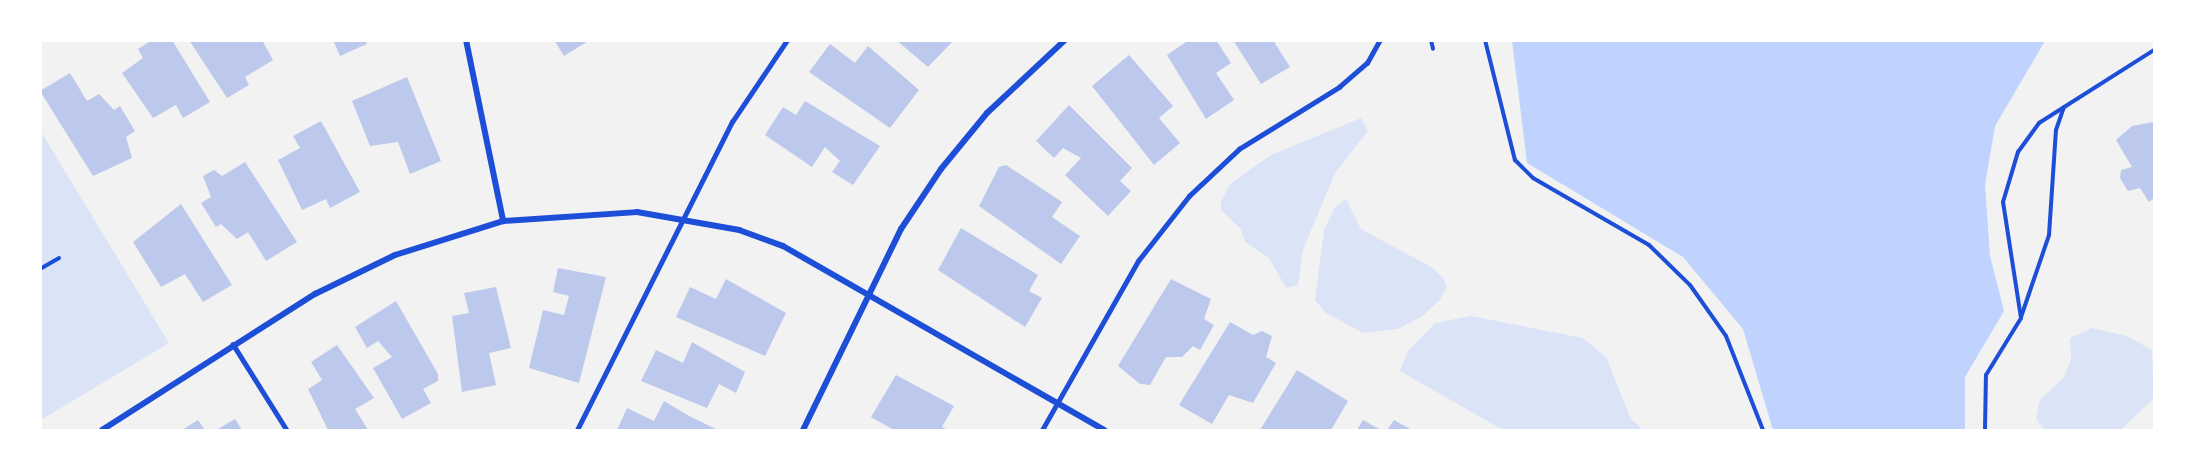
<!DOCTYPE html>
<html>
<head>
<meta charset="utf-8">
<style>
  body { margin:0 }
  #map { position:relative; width:2195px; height:471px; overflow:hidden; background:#f2f2f2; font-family:Literata,serif }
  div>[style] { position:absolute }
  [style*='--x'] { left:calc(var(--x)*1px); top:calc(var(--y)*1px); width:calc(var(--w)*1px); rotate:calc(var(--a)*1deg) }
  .green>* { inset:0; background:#dbe4f7 }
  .water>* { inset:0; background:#bfd3fe }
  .building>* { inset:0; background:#bdc9ec }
  .path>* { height:4px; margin:-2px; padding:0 2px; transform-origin:2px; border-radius:2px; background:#1d4ed8 }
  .service>* { height:4.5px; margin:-2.25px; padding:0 2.25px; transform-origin:2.25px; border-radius:2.25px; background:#1d4ed8 }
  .minor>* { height:6px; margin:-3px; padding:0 3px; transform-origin:3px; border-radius:3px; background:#1d4ed8 }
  span { translate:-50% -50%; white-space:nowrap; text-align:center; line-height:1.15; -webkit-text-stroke:4.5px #fff; paint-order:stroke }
  .frame { position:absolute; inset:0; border:42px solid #fff; pointer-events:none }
</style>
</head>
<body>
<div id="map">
  <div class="green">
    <div style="clip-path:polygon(1361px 118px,1368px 131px,1335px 173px,1303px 250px,1298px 285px,1286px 288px,1269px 258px,1245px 242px,1241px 229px,1221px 210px,1221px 201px,1230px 184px,1271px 155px)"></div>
    <div style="clip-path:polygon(40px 130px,169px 343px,41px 420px,40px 420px)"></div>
    <div style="clip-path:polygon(1346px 199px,1361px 229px,1433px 268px,1444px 279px,1447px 287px,1439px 301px,1421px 317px,1398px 329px,1363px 333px,1326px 313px,1315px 300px,1324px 230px,1335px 207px)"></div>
    <div style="clip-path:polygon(1471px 316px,1583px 338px,1606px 357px,1631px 419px,1643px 430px,1503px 430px,1400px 371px,1408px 351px,1435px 323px)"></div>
    <div style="clip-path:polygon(2092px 328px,2127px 336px,2152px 350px,2154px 398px,2121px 430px,2044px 430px,2036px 418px,2040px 400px,2063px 378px,2071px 360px,2070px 338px)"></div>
  </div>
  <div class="water">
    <div style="clip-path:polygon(1512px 41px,2045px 41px,1995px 126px,1985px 185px,1990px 256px,2004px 311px,1965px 377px,1965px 430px,1773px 430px,1743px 329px,1683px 257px,1527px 163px)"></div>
  </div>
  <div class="building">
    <div style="clip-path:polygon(152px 40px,172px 40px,210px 102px,183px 118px,176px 105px,153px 118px,122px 73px,143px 58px,138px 49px)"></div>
    <div style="clip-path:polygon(189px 40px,262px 40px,273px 60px,245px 77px,249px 85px,227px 98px)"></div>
    <div style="clip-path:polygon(333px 40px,365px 40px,367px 44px,340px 56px)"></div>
    <div style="clip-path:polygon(554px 40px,590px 40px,564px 56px)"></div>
    <div style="clip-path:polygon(896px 40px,954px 40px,928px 67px)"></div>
    <div style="clip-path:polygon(1189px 40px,1216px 40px,1231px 63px,1216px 73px,1234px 100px,1206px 119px,1167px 55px)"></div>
    <div style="clip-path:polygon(1233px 40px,1273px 40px,1290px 67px,1261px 84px)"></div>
    <div style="clip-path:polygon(830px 44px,855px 63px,868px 46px,919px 90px,890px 128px,809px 72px)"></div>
    <div style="clip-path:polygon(1129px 55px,1173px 106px,1159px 118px,1180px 143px,1154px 165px,1092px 86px)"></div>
    <div style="clip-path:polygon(70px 73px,87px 101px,99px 94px,114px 110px,120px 106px,135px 131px,126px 137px,132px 158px,93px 176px,40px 91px)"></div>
    <div style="clip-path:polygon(407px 77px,441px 161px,410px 174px,398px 142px,370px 146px,352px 101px)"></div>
    <div style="clip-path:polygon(805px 101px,880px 146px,853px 185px,832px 172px,840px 161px,825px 147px,812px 167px,765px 135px,783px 107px,796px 115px)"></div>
    <div style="clip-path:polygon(1069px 105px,1132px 168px,1120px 181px,1131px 191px,1108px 216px,1065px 175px,1081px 158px,1063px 148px,1054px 158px,1036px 141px)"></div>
    <div style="clip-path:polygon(321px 121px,360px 192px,330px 208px,326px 199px,302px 210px,278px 160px,300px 148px,293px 136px)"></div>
    <div style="clip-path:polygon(2154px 122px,2154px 198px,2149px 202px,2140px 188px,2128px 191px,2120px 178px,2121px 170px,2132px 167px,2116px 140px,2132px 126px)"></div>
    <div style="clip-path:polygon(245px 162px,297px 242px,266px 261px,248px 232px,237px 239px,221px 224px,216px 227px,201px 203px,211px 197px,203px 176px,214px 170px,222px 176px)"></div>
    <div style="clip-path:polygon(1006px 165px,1062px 202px,1052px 217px,1080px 236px,1061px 264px,979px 206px,999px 167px)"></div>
    <div style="clip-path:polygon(181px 204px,232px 285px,203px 302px,185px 274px,161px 287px,133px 242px)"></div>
    <div style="clip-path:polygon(961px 228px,1038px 275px,1029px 291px,1042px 298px,1025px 327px,938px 270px)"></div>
    <div style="clip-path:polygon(558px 268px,606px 277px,579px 383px,529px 368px,543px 310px,564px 315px,569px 296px,553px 292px)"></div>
    <div style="clip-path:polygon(726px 279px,786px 313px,765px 356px,676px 317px,690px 287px,716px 299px)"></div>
    <div style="clip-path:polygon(1171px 279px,1211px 299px,1204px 319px,1214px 325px,1200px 350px,1193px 346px,1182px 357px,1166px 357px,1150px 385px,1140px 384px,1118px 366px)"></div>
    <div style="clip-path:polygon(496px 287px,511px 348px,489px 353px,496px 385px,462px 392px,452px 316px,469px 313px,464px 293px)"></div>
    <div style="clip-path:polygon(396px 301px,438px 374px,438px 381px,423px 389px,431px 403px,402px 419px,373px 368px,392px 357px,378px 341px,367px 348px,355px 327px)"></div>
    <div style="clip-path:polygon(1230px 322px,1253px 335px,1262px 331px,1272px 336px,1266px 357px,1276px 363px,1253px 403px,1229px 395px,1212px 424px,1179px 405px)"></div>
    <div style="clip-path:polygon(692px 342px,745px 372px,736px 393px,719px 384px,707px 408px,641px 381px,656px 350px,683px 363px)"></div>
    <div style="clip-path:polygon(337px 345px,374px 398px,355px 409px,368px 430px,328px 430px,308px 389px,322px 380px,311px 362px)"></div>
    <div style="clip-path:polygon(1297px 370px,1348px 401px,1331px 430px,1260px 430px)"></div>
    <div style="clip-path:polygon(896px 375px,954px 406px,942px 427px,948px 430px,894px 430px,871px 417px)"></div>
    <div style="clip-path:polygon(664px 401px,689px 416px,718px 430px,617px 430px,627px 408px,654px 421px)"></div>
    <div style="clip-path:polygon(235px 419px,242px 430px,216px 430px)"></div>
    <div style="clip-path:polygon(198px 420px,205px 430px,182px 430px)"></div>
    <div style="clip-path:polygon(1363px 420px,1381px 430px,1357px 430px)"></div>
    <div style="clip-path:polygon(1394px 420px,1412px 430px,1387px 430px)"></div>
  </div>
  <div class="path">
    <div style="--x:1431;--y:40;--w:9;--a:77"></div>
    <div style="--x:1485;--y:40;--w:124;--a:76"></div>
    <div style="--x:1515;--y:160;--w:25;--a:45"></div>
    <div style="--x:1533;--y:178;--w:134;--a:30"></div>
    <div style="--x:1649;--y:245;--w:57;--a:44.3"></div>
    <div style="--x:1690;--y:285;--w:62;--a:54.8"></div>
    <div style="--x:1726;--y:336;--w:101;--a:68.5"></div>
    <div style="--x:40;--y:269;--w:22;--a:-30"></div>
    <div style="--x:2021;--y:317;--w:87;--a:-71.1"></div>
    <div style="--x:2049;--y:235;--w:105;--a:-86.2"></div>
    <div style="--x:2056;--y:130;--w:24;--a:-71"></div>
    <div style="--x:1985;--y:430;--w:55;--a:-89"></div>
    <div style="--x:1986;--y:375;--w:67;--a:-58.4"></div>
    <div style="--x:2021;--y:318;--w:117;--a:-98.8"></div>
    <div style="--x:2003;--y:202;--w:52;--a:-73.3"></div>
    <div style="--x:2018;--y:152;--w:36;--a:-54"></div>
    <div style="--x:2039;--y:123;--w:136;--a:-32.4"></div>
  </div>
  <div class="service">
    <div style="--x:233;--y:344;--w:102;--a:57.9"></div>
    <div style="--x:577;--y:430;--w:345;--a:-63.3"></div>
    <div style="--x:732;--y:122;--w:99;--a:-56.1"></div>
    <div style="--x:1042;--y:430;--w:194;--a:-60.4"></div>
    <div style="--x:1138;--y:261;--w:83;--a:-51.9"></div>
    <div style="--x:1189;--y:196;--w:69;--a:-43.2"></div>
    <div style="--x:1239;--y:149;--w:118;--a:-31.8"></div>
    <div style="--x:1339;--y:87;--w:37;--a:-41"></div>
    <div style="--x:1367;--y:63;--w:26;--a:-61"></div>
  </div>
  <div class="minor">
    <div style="--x:466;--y:40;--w:185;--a:78.4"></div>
    <div style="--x:102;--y:430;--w:253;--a:-32.6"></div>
    <div style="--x:315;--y:294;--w:89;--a:-26"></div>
    <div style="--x:395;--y:255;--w:113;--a:-17.5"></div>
    <div style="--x:503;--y:221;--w:134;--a:-3.8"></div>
    <div style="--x:637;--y:212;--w:104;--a:10"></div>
    <div style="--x:739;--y:230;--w:47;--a:20"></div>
    <div style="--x:783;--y:246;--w:370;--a:29.8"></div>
    <div style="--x:803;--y:430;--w:224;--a:-64"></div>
    <div style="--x:901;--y:229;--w:72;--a:-56.3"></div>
    <div style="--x:941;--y:169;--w:72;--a:-50.6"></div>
    <div style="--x:987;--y:113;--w:107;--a:-43.1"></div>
  </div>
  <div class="frame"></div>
</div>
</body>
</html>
